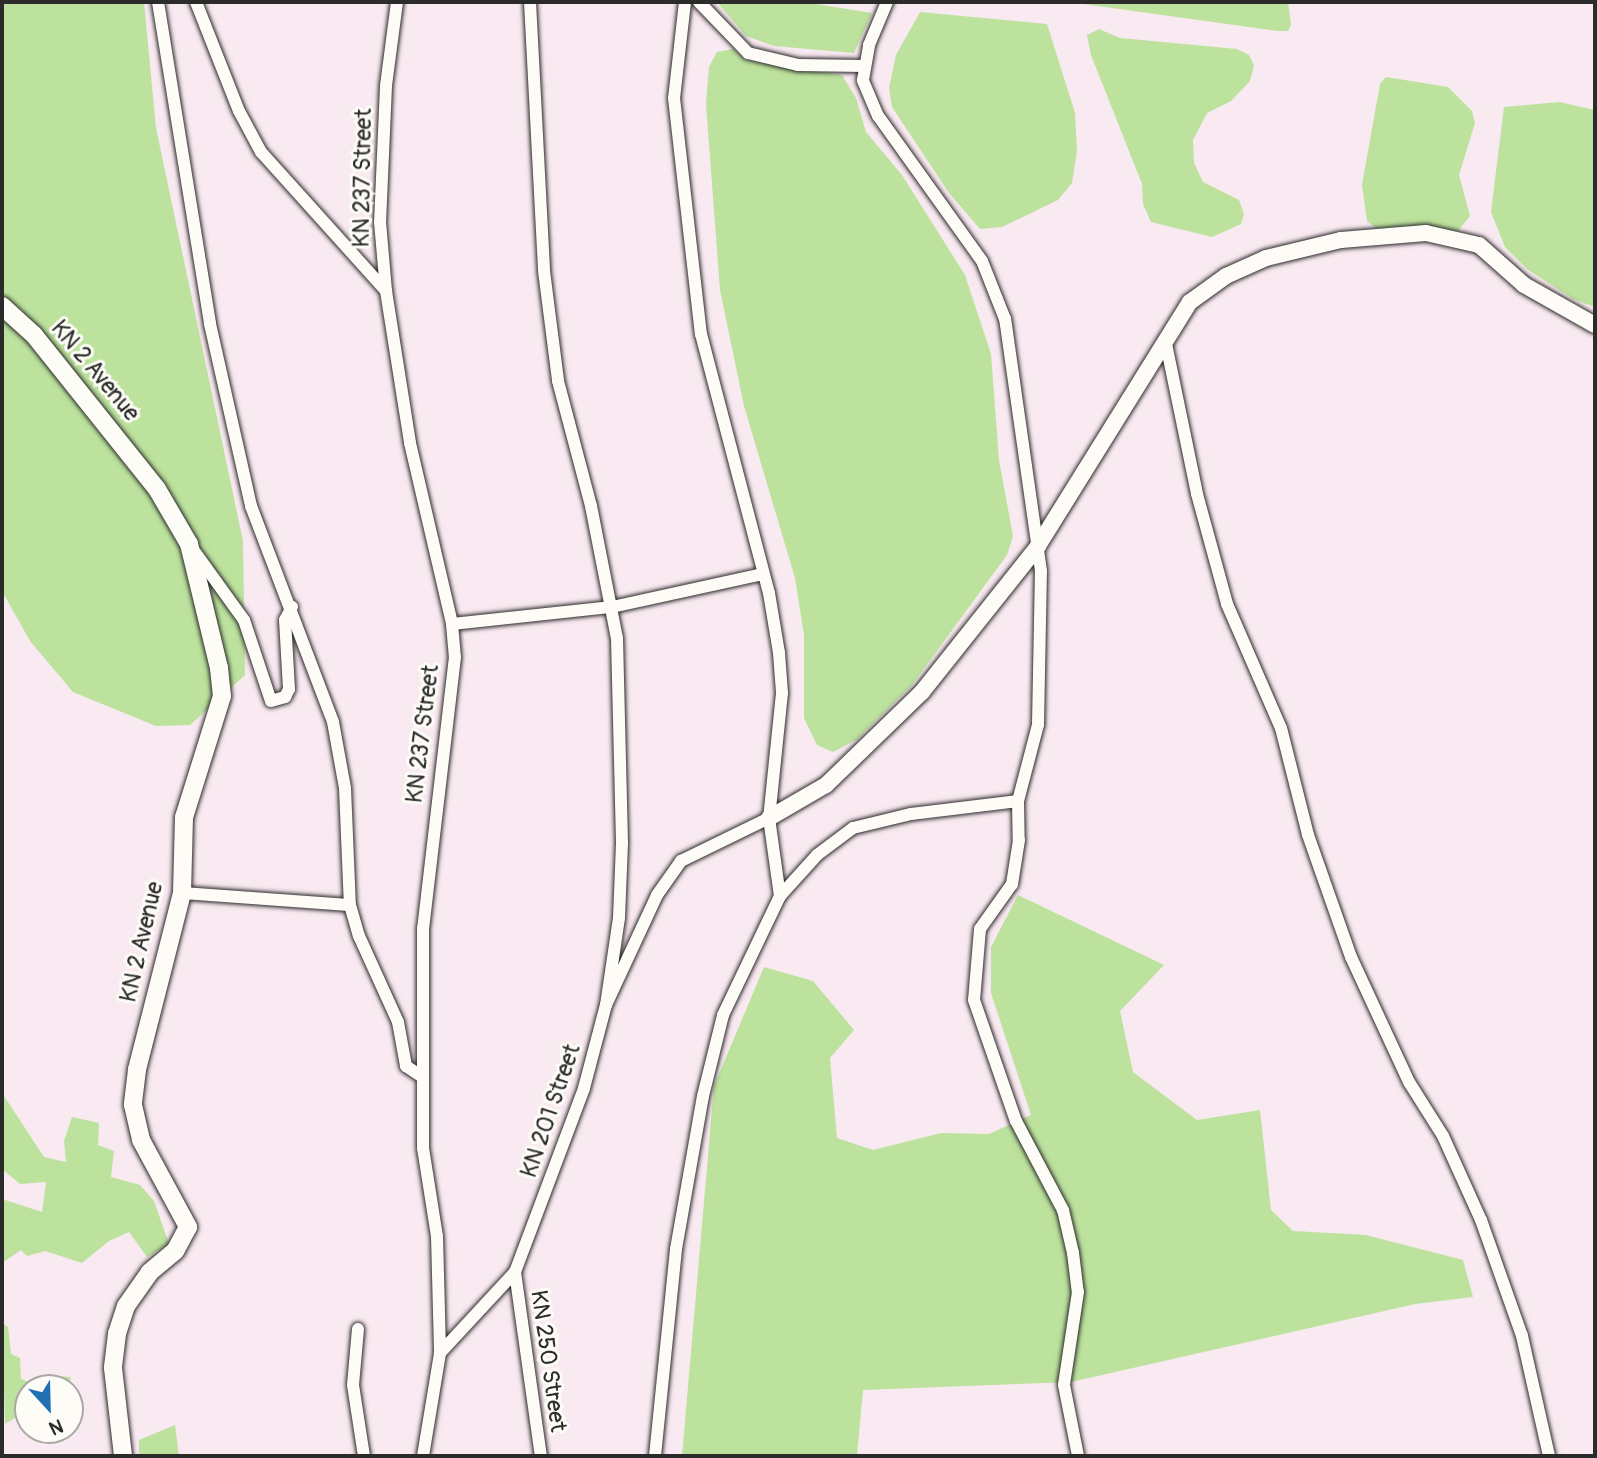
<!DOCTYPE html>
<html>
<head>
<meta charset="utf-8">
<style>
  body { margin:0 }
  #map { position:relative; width:1597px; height:1458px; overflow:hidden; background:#f9e9f0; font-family:Pangolin,sans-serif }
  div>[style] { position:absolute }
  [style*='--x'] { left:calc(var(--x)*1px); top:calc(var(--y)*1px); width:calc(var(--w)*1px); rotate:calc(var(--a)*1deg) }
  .green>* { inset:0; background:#bce29d }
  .roads { filter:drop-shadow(0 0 2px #2b2b2b) drop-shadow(0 0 2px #2b2b2b) }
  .minor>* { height:12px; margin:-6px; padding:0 6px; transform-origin:6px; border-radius:6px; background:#fdfcf7 }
  .tertiary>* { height:16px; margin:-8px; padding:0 8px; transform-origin:8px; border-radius:8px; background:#fdfcf7 }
  .secondary>* { height:18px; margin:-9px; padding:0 9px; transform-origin:9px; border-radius:9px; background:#fdfcf7 }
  span { translate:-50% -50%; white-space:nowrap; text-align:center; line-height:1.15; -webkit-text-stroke:6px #fdfcf7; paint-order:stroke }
  .street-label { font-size:23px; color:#2b2b2b }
  .frame { position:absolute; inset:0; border:4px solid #2b2b2b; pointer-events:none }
  .north { position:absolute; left:14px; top:1374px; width:70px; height:70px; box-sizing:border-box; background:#fdfcf7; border:2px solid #a9a8a5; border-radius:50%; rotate:158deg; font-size:19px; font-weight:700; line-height:28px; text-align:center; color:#2b2b2b }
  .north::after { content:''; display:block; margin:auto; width:24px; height:32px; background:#1f6fb2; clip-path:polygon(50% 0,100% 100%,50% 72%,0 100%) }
</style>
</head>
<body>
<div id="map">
  <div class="green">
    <div style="clip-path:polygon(2px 2px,144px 2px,156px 128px,243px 541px,245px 675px,190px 725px,156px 726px,73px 692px,30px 641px,2px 591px)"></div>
    <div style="clip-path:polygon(717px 2px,803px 2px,872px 13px,854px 53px,774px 46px,746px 36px)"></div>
    <div style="clip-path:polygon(1069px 2px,1288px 2px,1291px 25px,1288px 31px,1277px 31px)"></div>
    <div style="clip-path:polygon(920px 12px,1047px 24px,1075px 113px,1077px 151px,1072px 183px,1058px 200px,1002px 227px,980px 229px,949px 193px,892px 107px,889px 88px,896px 55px)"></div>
    <div style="clip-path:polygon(1099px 29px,1120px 38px,1237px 49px,1249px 55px,1254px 65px,1250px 81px,1231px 101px,1207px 113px,1193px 140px,1194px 163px,1203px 182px,1239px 200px,1244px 214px,1241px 224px,1212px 237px,1151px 222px,1143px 204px,1142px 184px,1091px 55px,1087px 35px)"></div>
    <div style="clip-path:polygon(733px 49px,745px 60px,842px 75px,856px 98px,866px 132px,902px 175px,965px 275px,991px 354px,999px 460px,1013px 536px,1007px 555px,912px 685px,856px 740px,833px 752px,817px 745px,804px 718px,804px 635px,795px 578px,744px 406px,720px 290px,706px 104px,709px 67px,717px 52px)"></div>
    <div style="clip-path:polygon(1386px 77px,1448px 87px,1472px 111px,1475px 123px,1459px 175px,1470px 216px,1458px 231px,1381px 232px,1367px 221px,1362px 185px,1380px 84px)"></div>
    <div style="clip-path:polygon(1559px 102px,1595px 110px,1595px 307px,1573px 299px,1527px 269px,1505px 247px,1491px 212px,1504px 107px)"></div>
    <div style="clip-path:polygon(1018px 895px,1164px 965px,1120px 1011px,1133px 1072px,1197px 1120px,1260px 1110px,1271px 1210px,1293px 1231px,1366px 1235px,1463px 1260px,1473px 1297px,1415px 1304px,1071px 1382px,863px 1390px,857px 1456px,682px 1456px,714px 1086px,764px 967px,813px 981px,854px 1030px,830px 1058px,837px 1138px,873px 1150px,941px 1133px,989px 1134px,1031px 1115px,991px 993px,991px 947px)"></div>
    <div style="clip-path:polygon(2px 1093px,44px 1157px,66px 1162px,64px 1141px,72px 1117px,99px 1123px,98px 1145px,114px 1151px,111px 1177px,140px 1185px,154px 1201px,169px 1244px,147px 1257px,129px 1232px,109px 1241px,82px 1263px,45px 1251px,27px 1256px,21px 1250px,2px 1263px,2px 1199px,42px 1212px,46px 1182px,20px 1184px,2px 1169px)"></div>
    <div style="clip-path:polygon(2px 1323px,8px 1327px,11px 1354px,20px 1358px,21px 1379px,34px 1384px,56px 1376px,70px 1377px,72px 1390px,28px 1388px,28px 1410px,5px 1424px)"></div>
    <div style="clip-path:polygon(175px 1425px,179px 1456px,139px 1456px,139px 1440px)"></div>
  </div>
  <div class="roads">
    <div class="minor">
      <div style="--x:158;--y:2;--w:326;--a:80.8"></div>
      <div style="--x:210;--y:324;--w:187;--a:77.3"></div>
      <div style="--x:251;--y:506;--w:231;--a:69.2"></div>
      <div style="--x:333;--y:722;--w:67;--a:79.7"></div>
      <div style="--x:345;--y:788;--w:117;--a:87.6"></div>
      <div style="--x:350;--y:905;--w:32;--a:74"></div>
      <div style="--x:359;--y:936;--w:94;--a:65.6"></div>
      <div style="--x:398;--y:1022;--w:45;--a:79.7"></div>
      <div style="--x:406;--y:1066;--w:18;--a:34"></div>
      <div style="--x:196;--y:2;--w:117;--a:68.5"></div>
      <div style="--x:239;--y:111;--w:47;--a:61.8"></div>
      <div style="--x:261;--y:152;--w:187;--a:48"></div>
      <div style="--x:397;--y:2;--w:85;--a:97.5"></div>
      <div style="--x:386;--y:86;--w:136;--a:92.5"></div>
      <div style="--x:380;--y:222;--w:69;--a:85"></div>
      <div style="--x:386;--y:291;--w:154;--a:81"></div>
      <div style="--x:410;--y:443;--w:186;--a:76.9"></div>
      <div style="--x:452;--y:624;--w:33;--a:85"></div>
      <div style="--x:455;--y:657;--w:273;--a:96.7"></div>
      <div style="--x:423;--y:928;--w:220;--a:90"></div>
      <div style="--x:423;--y:1148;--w:89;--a:81"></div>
      <div style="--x:437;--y:1236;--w:117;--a:88.5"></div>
      <div style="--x:530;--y:2;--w:269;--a:87"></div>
      <div style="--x:544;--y:271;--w:111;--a:82.7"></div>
      <div style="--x:558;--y:381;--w:129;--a:75.2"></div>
      <div style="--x:591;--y:506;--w:135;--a:78.9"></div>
      <div style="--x:617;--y:638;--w:205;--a:88.6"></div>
      <div style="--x:622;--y:843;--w:75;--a:92.3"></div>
      <div style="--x:619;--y:918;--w:88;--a:98.5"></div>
      <div style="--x:685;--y:2;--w:97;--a:96.5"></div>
      <div style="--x:674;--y:98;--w:238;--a:83.5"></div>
      <div style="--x:701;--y:334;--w:268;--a:75.3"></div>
      <div style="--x:769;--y:593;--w:61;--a:80.5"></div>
      <div style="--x:779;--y:653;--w:40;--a:85.7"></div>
      <div style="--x:782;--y:693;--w:126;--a:95.9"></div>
      <div style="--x:769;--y:818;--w:79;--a:82"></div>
      <div style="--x:699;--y:2;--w:71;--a:46.1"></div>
      <div style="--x:748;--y:53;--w:51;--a:13.5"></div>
      <div style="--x:798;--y:65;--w:67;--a:0.9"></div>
      <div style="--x:1165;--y:339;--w:158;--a:78.3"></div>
      <div style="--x:1197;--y:494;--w:114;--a:74.7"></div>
      <div style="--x:1227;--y:604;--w:135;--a:66.5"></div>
      <div style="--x:1281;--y:728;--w:110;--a:75.8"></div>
      <div style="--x:1308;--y:835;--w:129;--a:70.6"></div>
      <div style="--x:1351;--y:957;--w:138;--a:65.1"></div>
      <div style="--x:1409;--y:1082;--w:64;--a:57.8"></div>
      <div style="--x:1443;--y:1136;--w:92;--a:65.7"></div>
      <div style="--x:1481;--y:1220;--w:123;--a:70.5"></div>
      <div style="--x:1522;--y:1336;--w:123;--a:77.3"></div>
      <div style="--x:192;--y:548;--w:89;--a:54.2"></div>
      <div style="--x:244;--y:620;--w:85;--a:71.6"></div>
      <div style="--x:271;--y:701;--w:15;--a:-16"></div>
      <div style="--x:285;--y:697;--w:9;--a:-63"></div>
      <div style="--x:289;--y:689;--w:69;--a:-93.3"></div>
      <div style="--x:285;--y:620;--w:15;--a:-62"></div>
      <div style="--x:452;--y:624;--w:161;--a:-6.1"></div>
      <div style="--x:612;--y:607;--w:155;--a:-12.3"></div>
      <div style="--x:1018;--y:801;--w:39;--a:89"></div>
      <div style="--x:1019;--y:840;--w:45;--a:99"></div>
      <div style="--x:1012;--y:884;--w:55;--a:125.4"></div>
      <div style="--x:980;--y:929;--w:71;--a:94.8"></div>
      <div style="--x:974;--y:1000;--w:128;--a:70.9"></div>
      <div style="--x:1016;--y:1121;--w:101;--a:62.2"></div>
      <div style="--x:1063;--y:1210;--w:44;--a:76.9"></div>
      <div style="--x:1073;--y:1253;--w:39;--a:83"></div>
      <div style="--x:1078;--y:1292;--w:94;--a:98.6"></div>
      <div style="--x:1064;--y:1385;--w:72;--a:78.8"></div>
      <div style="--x:182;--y:893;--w:168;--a:4.1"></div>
      <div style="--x:515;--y:1272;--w:186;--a:82"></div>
      <div style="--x:358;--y:1329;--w:56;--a:95.1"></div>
      <div style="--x:353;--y:1385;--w:72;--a:81.2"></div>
      <div style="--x:423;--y:1456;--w:104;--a:-80.6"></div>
      <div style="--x:440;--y:1353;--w:110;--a:-47.2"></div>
      <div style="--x:515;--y:1272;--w:197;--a:-69.4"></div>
      <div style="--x:584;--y:1088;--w:86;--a:-75.2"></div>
      <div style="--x:606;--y:1005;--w:121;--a:-65.1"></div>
      <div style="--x:657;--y:895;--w:42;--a:-54.8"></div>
      <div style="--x:681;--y:861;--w:98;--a:-26"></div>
      <div style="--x:655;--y:1456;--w:208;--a:-84.2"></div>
      <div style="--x:676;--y:1249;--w:155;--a:-80"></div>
      <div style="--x:703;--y:1096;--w:83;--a:-76.1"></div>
      <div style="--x:723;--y:1015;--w:132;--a:-64.4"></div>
      <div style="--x:780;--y:896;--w:55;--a:-47.9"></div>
      <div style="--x:817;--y:855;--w:45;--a:-36.9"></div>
      <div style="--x:853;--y:828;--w:60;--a:-13.6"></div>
      <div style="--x:911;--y:814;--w:108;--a:-6.9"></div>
      <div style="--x:1018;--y:801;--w:79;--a:-75.3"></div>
      <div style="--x:1038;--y:725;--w:154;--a:-88.9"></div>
      <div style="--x:1041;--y:571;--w:255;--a:-98.1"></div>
      <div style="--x:1005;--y:319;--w:62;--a:-111.6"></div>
      <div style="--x:982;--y:261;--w:178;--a:-125.6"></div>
      <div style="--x:878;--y:116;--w:39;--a:-113"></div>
      <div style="--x:863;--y:80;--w:36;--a:-80"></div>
      <div style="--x:869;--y:45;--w:47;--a:-67.3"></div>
    </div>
    <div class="tertiary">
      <div style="--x:769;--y:818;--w:66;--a:-30.1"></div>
      <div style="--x:826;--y:785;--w:134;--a:-44.1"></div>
      <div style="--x:922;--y:692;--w:186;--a:-51.5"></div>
      <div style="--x:1038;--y:546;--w:287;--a:-58.1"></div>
      <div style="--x:1190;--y:302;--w:44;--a:-35.8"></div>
      <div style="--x:1226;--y:276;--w:44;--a:-24.2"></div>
      <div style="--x:1266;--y:258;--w:77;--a:-13.5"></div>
      <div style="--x:1341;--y:240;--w:85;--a:-4.7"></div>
      <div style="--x:1426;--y:233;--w:54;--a:12.8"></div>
      <div style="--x:1479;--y:245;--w:60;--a:41.6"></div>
      <div style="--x:1524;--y:285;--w:81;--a:29.4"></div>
    </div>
    <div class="secondary">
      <div style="--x:2;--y:306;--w:43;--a:42.2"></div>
      <div style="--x:34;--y:335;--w:197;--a:51.4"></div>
      <div style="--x:157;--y:489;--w:64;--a:59.8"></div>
      <div style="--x:189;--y:544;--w:128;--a:76.4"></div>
      <div style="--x:219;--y:668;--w:28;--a:84"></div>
      <div style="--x:222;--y:696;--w:127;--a:107.4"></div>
      <div style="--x:184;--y:817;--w:76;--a:91.5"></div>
      <div style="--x:182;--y:893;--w:183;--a:104.3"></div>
      <div style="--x:137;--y:1070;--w:35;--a:97"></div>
      <div style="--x:133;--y:1105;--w:36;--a:77"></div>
      <div style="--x:141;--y:1140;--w:99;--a:61.6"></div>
      <div style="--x:188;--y:1227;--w:27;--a:118"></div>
      <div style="--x:175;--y:1251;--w:33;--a:140"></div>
      <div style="--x:150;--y:1272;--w:42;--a:125.2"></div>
      <div style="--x:126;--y:1306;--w:29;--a:108"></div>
      <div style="--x:117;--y:1334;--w:34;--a:97"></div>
      <div style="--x:113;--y:1368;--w:89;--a:83.5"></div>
    </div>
  </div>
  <div class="street-label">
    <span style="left:363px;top:178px;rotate:-89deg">KN 237 Street</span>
    <span style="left:95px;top:371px;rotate:50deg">KN 2 Avenue</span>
    <span style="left:423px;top:734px;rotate:-83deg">KN 237 Street</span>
    <span style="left:142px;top:942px;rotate:-77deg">KN 2 Avenue</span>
    <span style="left:551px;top:1111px;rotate:-71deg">KN 201 Street</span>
    <span style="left:548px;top:1361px;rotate:82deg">KN 250 Street</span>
  </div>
  <div class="frame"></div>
  <div class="north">N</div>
</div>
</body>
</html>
